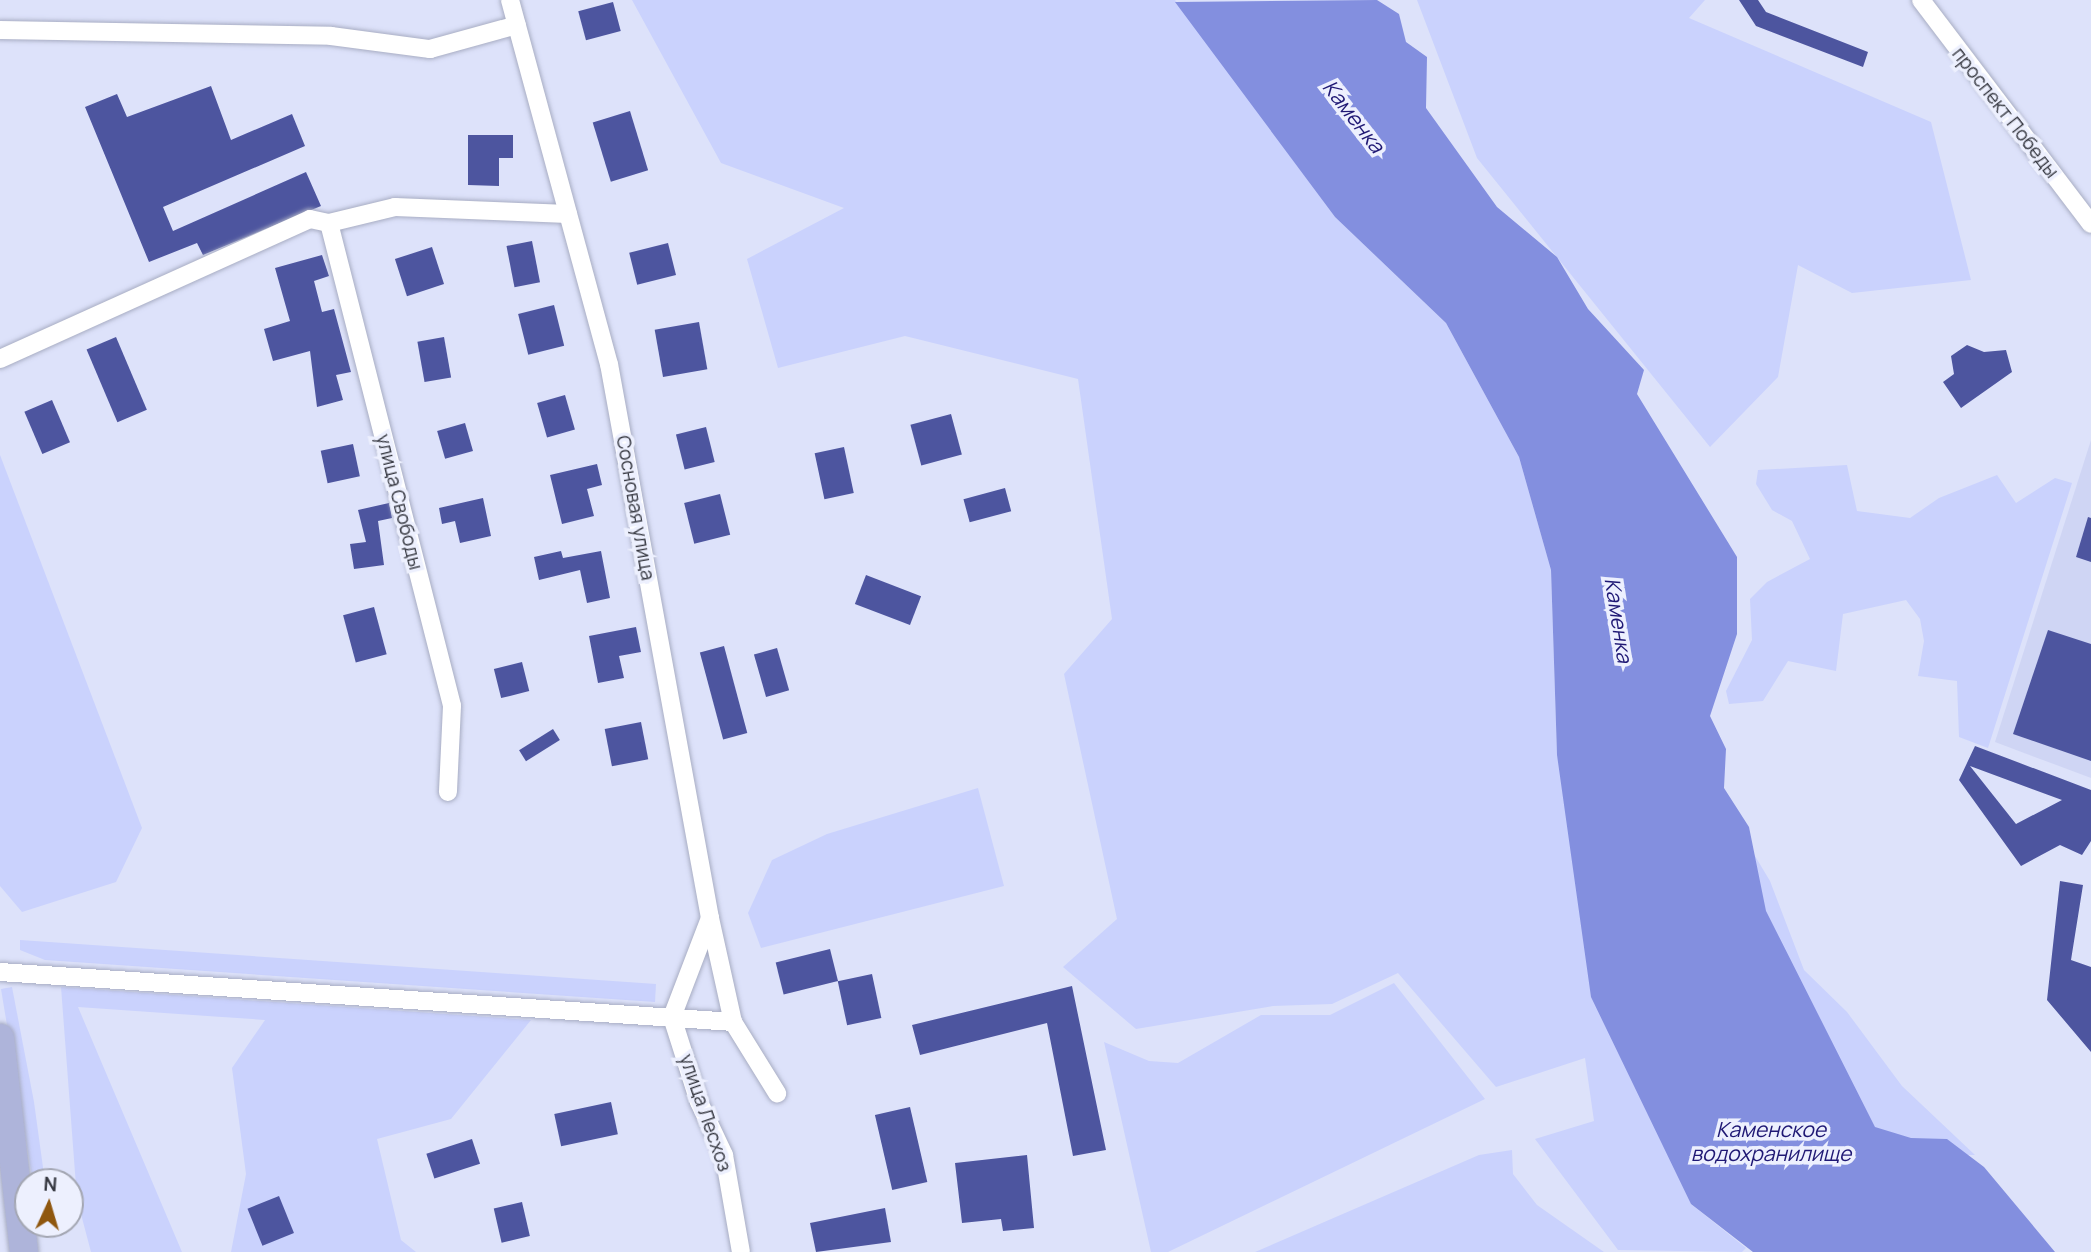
<!DOCTYPE html>
<html>
<head>
<meta charset="utf-8">
<style>
  body { margin:0 }
  #map { position:relative; width:2091px; height:1252px; overflow:hidden; background:#dde2fa; font-family:Manrope,sans-serif }
  div>[style] { position:absolute }
  [style*='--x'] { left:calc(var(--x)*1px); top:calc(var(--y)*1px); width:calc(var(--w)*1px); rotate:calc(var(--a)*1deg) }
  .built>* { inset:0; background:#cfd5f4 }
  .green>* { inset:0; background:#cad2fd }
  .water>* { inset:0; background:#838fdf }
  .building>* { inset:0; background:#4d559f; transform-origin:0 0 }
  .roads { filter:drop-shadow(0 0 2px #a8adc3) drop-shadow(0 0 2px #a8adc3) }
  .minor>* { height:18px; margin:-9px; padding:0 9px; transform-origin:9px; border-radius:9px; background:#fff }
  .primary>* { height:28px; margin:-14px; padding:0 14px; transform-origin:14px; border-radius:14px; background:#aeb4da }
  span { translate:-50% -50%; white-space:nowrap; text-align:center; line-height:1.15; -webkit-text-stroke:7px #edf0fe; paint-order:stroke }
  .street-label { font-size:19px; color:#353740 }
  .water-label { font-size:21px; color:#1f1874; font-style:italic }
  .north { position:absolute; left:14px; top:1168px; width:70px; height:70px; box-sizing:border-box; background:#edf0fe; border:2px solid #a3a6b2; border-radius:50%; rotate:4deg; font-size:19px; font-weight:700; line-height:28px; text-align:center; color:#353740 }
  .north::after { content:''; display:block; margin:auto; width:24px; height:32px; background:#8f570f; clip-path:polygon(50% 0,100% 100%,50% 72%,0 100%) }
</style>
</head>
<body>
<div id="map">
  <div class="built">
    <div style="clip-path:polygon(2091px 440px,2091px 778px,1995px 742px)"></div>
  </div>
  <div class="green">
    <div style="clip-path:polygon(632px 0,1175px 0,1335px 217px,1446px 323px,1519px 457px,1551px 570px,1557px 755px,1691px 1204px,1746px 1248px,1742px 1252px,1618px 1250px,1535px 1139px,1594px 1121px,1585px 1058px,1496px 1087px,1398px 973px,1332px 1004px,1273px 1006px,1136px 1029px,1063px 967px,1117px 919px,1064px 674px,1112px 619px,1078px 379px,905px 336px,778px 368px,747px 259px,844px 208px,721px 163px)"></div>
    <div style="clip-path:polygon(1417px 0,1705px 0,1689px 18px,1931px 122px,1971px 280px,1852px 293px,1798px 265px,1778px 377px,1710px 447px,1477px 158px)"></div>
    <div style="clip-path:polygon(0 455px,142px 828px,116px 882px,22px 912px,0 886px)"></div>
    <div style="clip-path:polygon(1847px 465px,1857px 511px,1910px 518px,1939px 498px,1997px 475px,2016px 503px,2055px 478px,2072px 483px,1988px 748px,1959px 737px,1957px 681px,1918px 676px,1924px 641px,1920px 619px,1906px 600px,1843px 614px,1836px 671px,1788px 661px,1763px 701px,1729px 704px,1726px 691px,1752px 640px,1750px 599px,1767px 582px,1810px 559px,1792px 521px,1772px 510px,1756px 484px,1758px 470px)"></div>
    <div style="clip-path:polygon(978px 788px,1004px 886px,761px 948px,748px 913px,772px 860px,827px 834px)"></div>
    <div style="clip-path:polygon(1743px 836px,1770px 881px,1804px 970px,1847px 1012px,1902px 1086px,1975px 1155px,1883px 1154px,1765px 932px)"></div>
    <div style="clip-path:polygon(20px 940px,656px 984px,655px 1002px,45px 960px,20px 950px)"></div>
    <div style="clip-path:polygon(1394px 983px,1485px 1099px,1168px 1252px,1151px 1252px,1104px 1042px,1149px 1061px,1178px 1063px,1261px 1015px,1330px 1015px)"></div>
    <div style="clip-path:polygon(12px 987px,34px 1102px,45px 1182px,33px 1182px,1px 989px)"></div>
    <div style="clip-path:polygon(61px 987px,531px 1020px,451px 1119px,377px 1139px,401px 1240px,416px 1252px,231px 1252px,246px 1174px,232px 1068px,265px 1020px,78px 1007px,182px 1252px,91px 1252px,77px 1199px)"></div>
    <div style="clip-path:polygon(1512px 1150px,1513px 1174px,1537px 1205px,1604px 1252px,1255px 1252px,1479px 1155px)"></div>
  </div>
  <div class="water">
    <div style="clip-path:polygon(1377px 0,1399px 14px,1406px 42px,1427px 57px,1426px 108px,1497px 207px,1557px 257px,1588px 309px,1644px 370px,1637px 394px,1737px 557px,1737px 634px,1710px 716px,1726px 749px,1724px 788px,1749px 827px,1766px 911px,1875px 1127px,1911px 1138px,1947px 1139px,1984px 1167px,2055px 1252px,1753px 1252px,1691px 1204px,1591px 997px,1557px 755px,1551px 570px,1519px 457px,1446px 323px,1335px 217px,1175px 2px)"></div>
  </div>
  <div class="building">
    <div style="clip-path:polygon(1739px 0,1758px 0,1766px 12px,1868px 52px,1863px 67px,1756px 26px)"></div>
    <div style="left:613px;top:2px;width:30px;height:36px;rotate:75deg"></div>
    <div style="clip-path:polygon(211px 86px,231px 140px,292px 114px,305px 146px,163px 207px,173px 231px,306px 172px,321px 206px,203px 255px,197px 243px,149px 262px,85px 107px,117px 94px,127px 117px)"></div>
    <div style="left:630px;top:111px;width:62px;height:39px;rotate:73deg"></div>
    <div style="clip-path:polygon(468px 135px,513px 135px,513px 158px,499px 158px,499px 186px,468px 185px)"></div>
    <div style="left:532px;top:241px;width:42px;height:26px;rotate:79deg"></div>
    <div style="left:668px;top:243px;width:33px;height:40px;rotate:76deg"></div>
    <div style="left:432px;top:247px;width:39px;height:39px;rotate:72deg"></div>
    <div style="clip-path:polygon(322px 255px,329px 276px,314px 281px,322px 312px,334px 309px,351px 372px,336px 375px,343px 400px,317px 407px,310px 351px,273px 361px,264px 329px,290px 321px,275px 268px)"></div>
    <div style="left:554px;top:305px;width:42px;height:37px;rotate:76deg"></div>
    <div style="left:699px;top:322px;width:48px;height:45px;rotate:80deg"></div>
    <div style="left:116px;top:337px;width:79px;height:32px;rotate:67deg"></div>
    <div style="left:444px;top:337px;width:41px;height:27px;rotate:80deg"></div>
    <div style="clip-path:polygon(1967px 345px,1984px 352px,2006px 350px,2012px 372px,1961px 408px,1943px 382px,1954px 374px,1951px 356px)"></div>
    <div style="left:565px;top:395px;width:36px;height:29px;rotate:74deg"></div>
    <div style="left:52px;top:400px;width:46px;height:30px;rotate:67deg"></div>
    <div style="left:951px;top:414px;width:42px;height:42px;rotate:75deg"></div>
    <div style="left:465px;top:423px;width:29px;height:29px;rotate:74deg"></div>
    <div style="left:706px;top:427px;width:36px;height:31px;rotate:76deg"></div>
    <div style="left:353px;top:444px;width:33px;height:33px;rotate:78deg"></div>
    <div style="left:844px;top:447px;width:47px;height:30px;rotate:78deg"></div>
    <div style="clip-path:polygon(597px 464px,602px 485px,587px 489px,594px 516px,562px 524px,550px 475px)"></div>
    <div style="left:1005px;top:488px;width:24px;height:43px;rotate:75deg"></div>
    <div style="left:720px;top:494px;width:42px;height:37px;rotate:76deg"></div>
    <div style="clip-path:polygon(483px 498px,491px 536px,460px 543px,455px 521px,442px 524px,439px 508px)"></div>
    <div style="clip-path:polygon(389px 503px,392px 518px,378px 521px,384px 565px,354px 569px,350px 544px,366px 542px,358px 510px)"></div>
    <div style="clip-path:polygon(2088px 517px,2091px 518px,2091px 562px,2076px 557px)"></div>
    <div style="clip-path:polygon(561px 551px,563px 558px,601px 551px,610px 598px,587px 603px,580px 570px,539px 580px,534px 557px)"></div>
    <div style="left:866px;top:575px;width:59px;height:31px;rotate:21deg"></div>
    <div style="left:374px;top:607px;width:49px;height:32px;rotate:75deg"></div>
    <div style="clip-path:polygon(636px 627px,641px 652px,619px 656px,624px 678px,598px 683px,589px 636px)"></div>
    <div style="clip-path:polygon(2048px 630px,2091px 644px,2091px 761px,2013px 734px)"></div>
    <div style="left:724px;top:646px;width:90px;height:25px;rotate:75deg"></div>
    <div style="left:777px;top:648px;width:44px;height:24px;rotate:74deg"></div>
    <div style="left:522px;top:662px;width:30px;height:29px;rotate:76deg"></div>
    <div style="left:641px;top:722px;width:38px;height:37px;rotate:79deg"></div>
    <div style="left:553px;top:729px;width:13px;height:40px;rotate:58deg"></div>
    <div style="clip-path:polygon(evenodd,1975px 746px,2091px 790px,2091px 841px,2082px 855px,2060px 845px,2021px 866px,1959px 780px,1975px 746px,1970px 766px,2062px 800px,2016px 824px,1970px 766px)"></div>
    <div style="clip-path:polygon(2060px 881px,2083px 885px,2071px 960px,2091px 967px,2091px 1052px,2047px 1000px)"></div>
    <div style="left:830px;top:949px;width:33px;height:56px;rotate:76deg"></div>
    <div style="left:872px;top:974px;width:45px;height:35px;rotate:78deg"></div>
    <div style="clip-path:polygon(1072px 986px,1106px 1150px,1073px 1156px,1047px 1023px,920px 1055px,912px 1025px)"></div>
    <div style="left:611px;top:1102px;width:33px;height:58px;rotate:78deg"></div>
    <div style="left:910px;top:1107px;width:77px;height:36px;rotate:77deg"></div>
    <div style="left:472px;top:1139px;width:26px;height:48px;rotate:72deg"></div>
    <div style="clip-path:polygon(1027px 1155px,1034px 1228px,1003px 1231px,1001px 1219px,962px 1223px,955px 1163px)"></div>
    <div style="left:279px;top:1196px;width:40px;height:34px;rotate:68deg"></div>
    <div style="left:522px;top:1202px;width:35px;height:29px;rotate:77deg"></div>
    <div style="clip-path:polygon(885px 1208px,891px 1242px,816px 1252px,810px 1223px)"></div>
  </div>
  <div class="roads">
    <div class="minor">
      <div style="--x:510;--y:0;--w:377;--a:74.8"></div>
      <div style="--x:609;--y:364;--w:563;--a:79.67"></div>
      <div style="--x:710;--y:918;--w:106;--a:111"></div>
      <div style="--x:1921;--y:0;--w:281;--a:52.8"></div>
      <div style="--x:0;--y:30;--w:331;--a:1"></div>
      <div style="--x:331;--y:36;--w:100;--a:7.5"></div>
      <div style="--x:430;--y:49;--w:90;--a:-15.4"></div>
      <div style="--x:329;--y:223;--w:68;--a:-13.6"></div>
      <div style="--x:395;--y:207;--w:173;--a:2.3"></div>
      <div style="--x:0;--y:359;--w:340;--a:-24.3"></div>
      <div style="--x:310;--y:219;--w:19;--a:12"></div>
      <div style="--x:329;--y:223;--w:498;--a:75.7"></div>
      <div style="--x:452;--y:706;--w:86;--a:92.7"></div>
      <div style="--x:0;--y:972;--w:735;--a:3.9"></div>
      <div style="--x:733;--y:1022;--w:107;--a:-102.5"></div>
      <div style="--x:672;--y:1017;--w:89;--a:72.4"></div>
      <div style="--x:699;--y:1102;--w:59;--a:64.7"></div>
      <div style="--x:724;--y:1155;--w:98;--a:80.1"></div>
      <div style="--x:733;--y:1022;--w:84;--a:58.2"></div>
    </div>
    <div class="primary">
      <div style="--x:0;--y:1038;--w:215;--a:83.6"></div>
    </div>
  </div>
  <div class="street-label">
    <span style="left:2005px;top:113px;rotate:52deg">проспект Победы</span>
    <span style="left:399px;top:502px;rotate:76deg">улица Свободы</span>
    <span style="left:635px;top:508px;rotate:80deg">Сосновая улица</span>
    <span style="left:705px;top:1113px;rotate:71deg">улица Лесхоз</span>
  </div>
  <div class="water-label">
    <span style="left:1354px;top:116px;rotate:52deg">Каменка</span>
    <span style="left:1619px;top:620px;rotate:81deg">Каменка</span>
    <span style="left:1771px;top:1141px">Каменское<br>водохранилище</span>
  </div>
  <div class="north">N</div>
</div>
</body>
</html>
